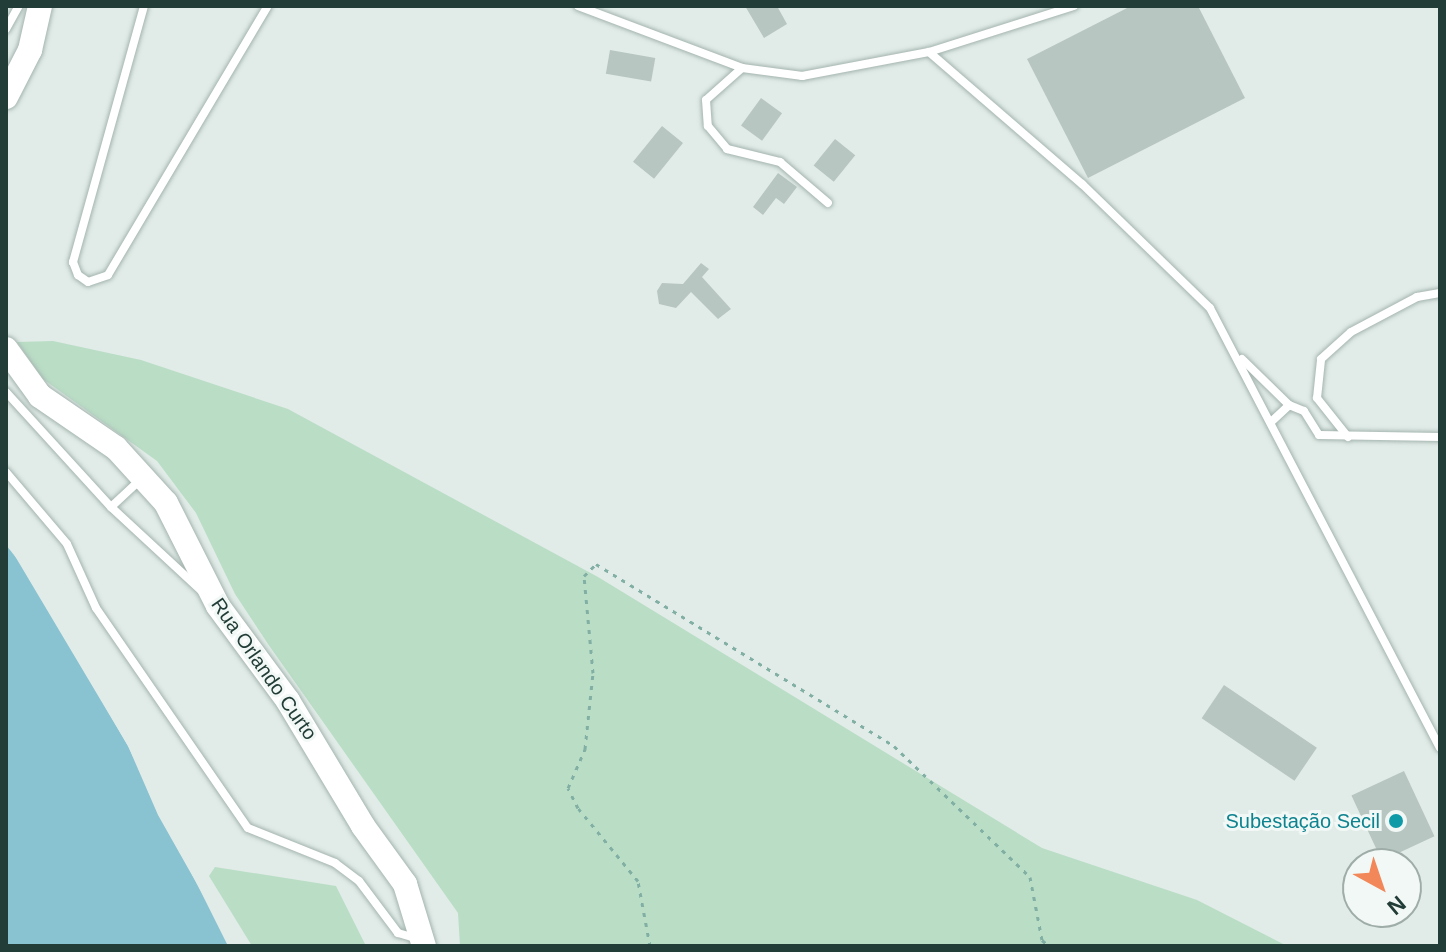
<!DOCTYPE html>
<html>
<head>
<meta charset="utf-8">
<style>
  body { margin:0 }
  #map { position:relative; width:1446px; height:952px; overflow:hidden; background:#e1ece8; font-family:Arial,sans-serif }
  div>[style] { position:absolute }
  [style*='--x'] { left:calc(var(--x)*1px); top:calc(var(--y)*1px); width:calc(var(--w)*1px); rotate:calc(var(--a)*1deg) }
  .green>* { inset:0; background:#baddc6 }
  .water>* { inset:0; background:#89c2d1 }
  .pier>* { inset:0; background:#e1ece8 }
  .building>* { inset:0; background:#b7c6c1; transform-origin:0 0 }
  .path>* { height:3px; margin-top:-1.5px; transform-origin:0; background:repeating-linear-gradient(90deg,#82afa4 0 4px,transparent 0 10px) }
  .roads { filter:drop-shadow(0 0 2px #a4b4af) drop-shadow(0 0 2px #a4b4af) }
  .service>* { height:8px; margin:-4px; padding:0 4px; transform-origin:4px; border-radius:4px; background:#fff }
  .secondary>* { height:24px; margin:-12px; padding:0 12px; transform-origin:12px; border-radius:12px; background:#fff }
  .dots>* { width:22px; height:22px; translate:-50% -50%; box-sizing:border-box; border:4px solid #f2f8f5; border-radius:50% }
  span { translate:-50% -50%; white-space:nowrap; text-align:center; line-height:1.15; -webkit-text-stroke:6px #f2f8f5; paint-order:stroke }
  .street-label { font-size:20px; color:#223d37 }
  .culture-label { font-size:20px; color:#0d838f }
  .right { translate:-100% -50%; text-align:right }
  .frame { position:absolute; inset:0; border:8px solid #223d37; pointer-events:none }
  .north { position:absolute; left:1342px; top:848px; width:80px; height:80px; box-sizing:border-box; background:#f2f8f5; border:2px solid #9fada9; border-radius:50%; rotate:140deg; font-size:22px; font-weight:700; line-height:32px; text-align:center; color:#223d37 }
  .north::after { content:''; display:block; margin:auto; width:28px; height:36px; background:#f28859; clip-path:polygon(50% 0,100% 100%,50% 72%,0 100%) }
</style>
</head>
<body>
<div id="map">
  <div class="green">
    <div style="clip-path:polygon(53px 341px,141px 360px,288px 409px,598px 577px,1042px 848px,1197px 900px,1287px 946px,460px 946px,458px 913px,268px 644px,235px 594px,196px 513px,157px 461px,43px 379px,17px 342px)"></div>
    <div style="clip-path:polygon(215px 867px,336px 886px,366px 946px,252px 946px,209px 876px)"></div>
  </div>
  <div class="water">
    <div style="clip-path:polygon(6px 545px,26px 570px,128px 746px,228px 946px,6px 946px)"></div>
  </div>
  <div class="pier">
    <div style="clip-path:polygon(6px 541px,29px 568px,131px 744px,232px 946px,158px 815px,128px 746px)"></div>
  </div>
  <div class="building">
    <div style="clip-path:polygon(745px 6px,777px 6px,787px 24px,764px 38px)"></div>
    <div style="clip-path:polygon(1131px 6px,1198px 6px,1245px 98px,1088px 178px,1027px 59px)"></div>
    <div style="left:610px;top:50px;width:46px;height:24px;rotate:10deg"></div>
    <div style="left:761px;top:98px;width:26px;height:34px;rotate:36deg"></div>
    <div style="left:662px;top:126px;width:27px;height:46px;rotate:39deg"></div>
    <div style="left:835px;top:139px;width:26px;height:34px;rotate:39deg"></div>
    <div style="clip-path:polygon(778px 173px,797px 187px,784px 204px,776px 198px,763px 215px,753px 207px)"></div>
    <div style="clip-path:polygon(701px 263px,709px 269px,702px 277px,731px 309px,718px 319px,691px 292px,676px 308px,659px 304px,657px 291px,662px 283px,683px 284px)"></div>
    <div style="left:1224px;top:685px;width:112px;height:40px;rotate:34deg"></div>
    <div style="left:1404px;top:771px;width:72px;height:58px;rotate:65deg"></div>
  </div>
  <div class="path">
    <div style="--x:650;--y:946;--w:66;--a:-100.5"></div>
    <div style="--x:638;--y:881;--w:94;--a:-129.4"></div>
    <div style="--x:578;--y:808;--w:22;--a:-117"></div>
    <div style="--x:568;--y:788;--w:43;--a:-66.4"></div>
    <div style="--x:585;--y:749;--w:76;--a:-84"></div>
    <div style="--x:593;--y:673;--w:97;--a:-95.3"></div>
    <div style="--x:584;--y:576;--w:17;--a:-45"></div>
    <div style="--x:596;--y:564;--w:349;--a:31.4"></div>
    <div style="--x:894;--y:746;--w:189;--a:43.9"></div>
    <div style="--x:1030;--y:877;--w:64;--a:79.2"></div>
    <div style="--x:1042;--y:940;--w:9;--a:41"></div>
  </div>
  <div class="roads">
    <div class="service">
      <div style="--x:144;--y:6;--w:266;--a:105.5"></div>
      <div style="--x:73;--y:262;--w:14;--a:69"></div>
      <div style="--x:78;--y:275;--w:12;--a:35"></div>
      <div style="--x:88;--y:282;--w:21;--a:-19"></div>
      <div style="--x:108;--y:275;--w:313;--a:-59.3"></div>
      <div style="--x:578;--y:6;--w:175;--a:20.7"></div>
      <div style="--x:742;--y:68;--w:61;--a:7.6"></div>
      <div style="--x:802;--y:76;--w:129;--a:-10.7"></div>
      <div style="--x:929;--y:52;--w:152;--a:-17.6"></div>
      <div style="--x:6;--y:29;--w:26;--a:-61"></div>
      <div style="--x:929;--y:52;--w:202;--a:40.8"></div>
      <div style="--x:1082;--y:184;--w:178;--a:44.1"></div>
      <div style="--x:1210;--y:308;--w:496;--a:62.4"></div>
      <div style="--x:742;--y:68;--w:48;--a:138.4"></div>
      <div style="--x:706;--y:100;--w:26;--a:86"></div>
      <div style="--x:708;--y:126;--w:30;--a:50"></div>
      <div style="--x:727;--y:149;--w:55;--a:13.8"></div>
      <div style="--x:780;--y:162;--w:63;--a:40.5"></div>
      <div style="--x:1242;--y:359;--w:66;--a:44.4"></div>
      <div style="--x:1289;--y:405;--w:16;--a:22"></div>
      <div style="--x:1304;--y:411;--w:28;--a:58"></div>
      <div style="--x:1319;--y:435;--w:121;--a:0.9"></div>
      <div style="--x:6;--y:392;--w:156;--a:47.6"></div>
      <div style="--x:111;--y:507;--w:131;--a:42.8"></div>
      <div style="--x:1271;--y:422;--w:25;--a:-43"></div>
      <div style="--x:1348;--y:437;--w:50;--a:-128.5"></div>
      <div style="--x:1317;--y:398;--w:39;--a:-84"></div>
      <div style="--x:1321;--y:359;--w:40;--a:-42"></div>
      <div style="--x:1351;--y:332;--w:75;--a:-27.9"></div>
      <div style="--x:1417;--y:297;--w:23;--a:-10"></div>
      <div style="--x:6;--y:472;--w:94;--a:49.7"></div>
      <div style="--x:67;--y:544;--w:70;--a:65.6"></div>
      <div style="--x:96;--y:608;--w:267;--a:55.4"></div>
      <div style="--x:248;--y:828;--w:94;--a:21.9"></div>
      <div style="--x:335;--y:863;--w:30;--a:37"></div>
      <div style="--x:359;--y:881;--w:65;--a:53.1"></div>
      <div style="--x:398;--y:933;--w:22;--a:16"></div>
      <div style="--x:111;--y:507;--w:40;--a:-43"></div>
    </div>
    <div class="secondary">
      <div style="--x:6;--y:97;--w:53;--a:-62.9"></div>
      <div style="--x:30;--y:50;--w:45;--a:-77.2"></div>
      <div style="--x:6;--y:349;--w:58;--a:54.1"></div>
      <div style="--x:40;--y:396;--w:92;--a:34.4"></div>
      <div style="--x:116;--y:448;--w:74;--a:47.7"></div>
      <div style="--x:166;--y:503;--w:115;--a:63.2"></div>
      <div style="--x:218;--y:606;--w:118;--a:53.6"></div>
      <div style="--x:288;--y:701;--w:146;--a:59"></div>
      <div style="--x:363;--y:826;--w:72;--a:54.1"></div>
      <div style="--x:405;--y:884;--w:65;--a:73"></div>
    </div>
  </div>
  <div class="dots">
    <div style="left:1396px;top:821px;background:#0f9aa8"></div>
  </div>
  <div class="street-label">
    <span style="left:264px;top:669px;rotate:55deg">Rua Orlando Curto</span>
  </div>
  <div class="culture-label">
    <span class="right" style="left:1380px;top:821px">Subestação Secil</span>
  </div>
  <div class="frame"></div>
  <div class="north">N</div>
</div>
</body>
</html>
